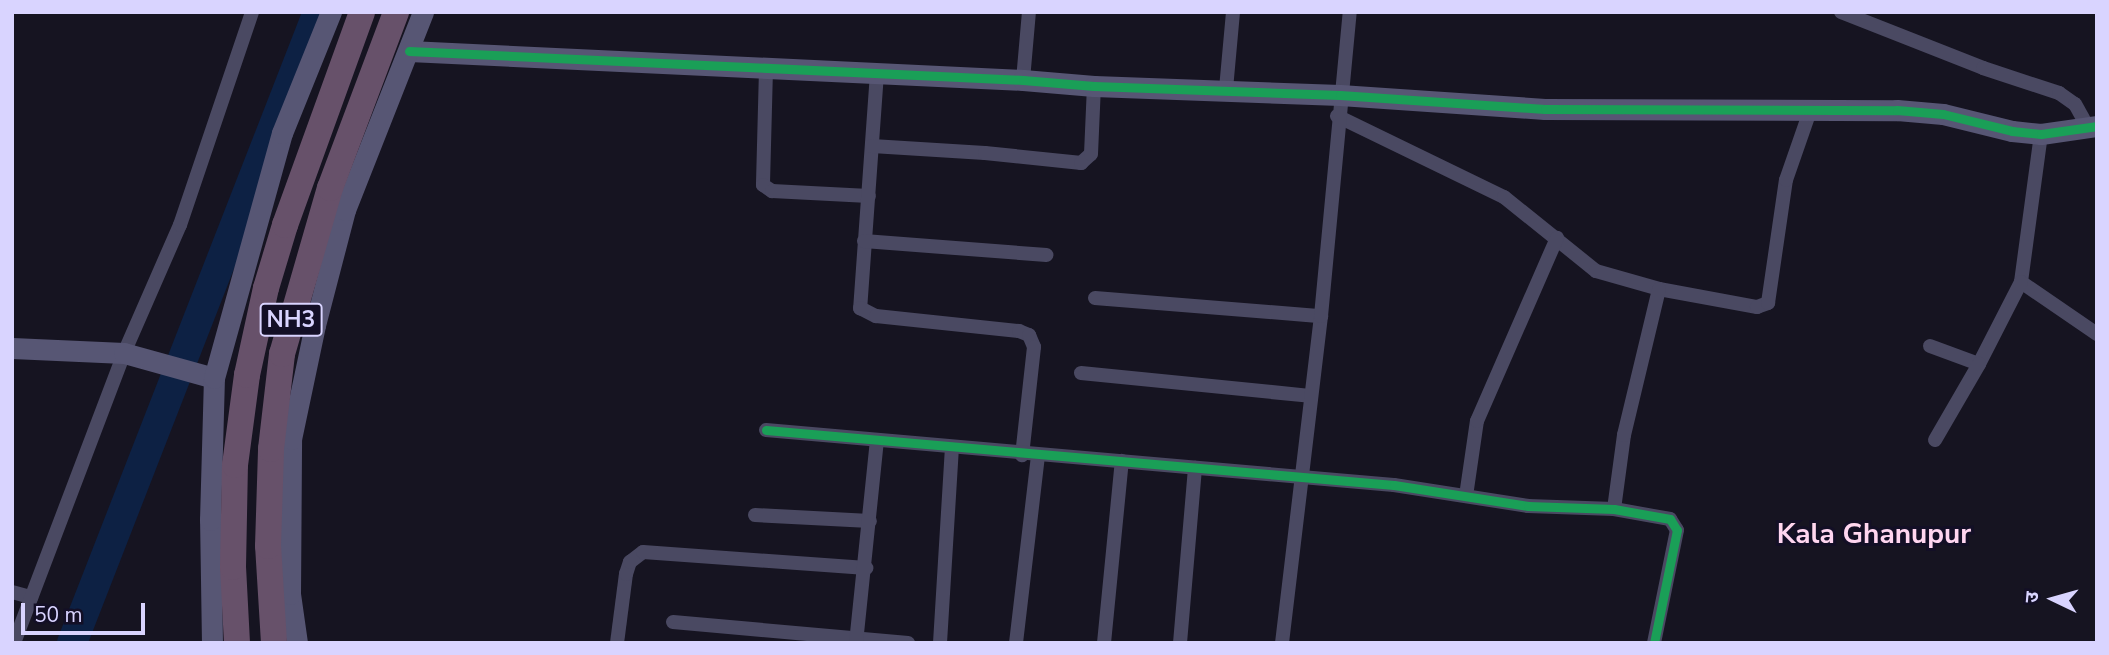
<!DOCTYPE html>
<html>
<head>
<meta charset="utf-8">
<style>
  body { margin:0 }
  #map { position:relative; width:2109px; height:655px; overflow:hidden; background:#161421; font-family:"Nunito Sans","Noto Sans Devanagari",sans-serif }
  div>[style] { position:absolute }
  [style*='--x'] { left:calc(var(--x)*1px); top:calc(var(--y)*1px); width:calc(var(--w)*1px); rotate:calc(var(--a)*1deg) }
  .river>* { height:30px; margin:-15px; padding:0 15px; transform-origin:15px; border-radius:15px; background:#0d2144 }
  .street>* { height:14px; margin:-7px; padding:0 7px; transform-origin:7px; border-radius:7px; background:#4a4962 }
  .secondary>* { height:21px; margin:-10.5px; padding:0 10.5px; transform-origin:10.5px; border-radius:10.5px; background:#575674 }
  .highway>* { height:26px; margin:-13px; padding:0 13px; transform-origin:13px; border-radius:13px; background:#67516a }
  .cycleway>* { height:9px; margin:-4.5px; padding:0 4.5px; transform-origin:4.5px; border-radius:4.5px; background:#1a9f57 }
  span { translate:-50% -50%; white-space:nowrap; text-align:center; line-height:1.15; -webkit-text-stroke:6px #130f26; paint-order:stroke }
  .shield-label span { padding:2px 5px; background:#130f26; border:2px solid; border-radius:5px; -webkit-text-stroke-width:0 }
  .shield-label { font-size:23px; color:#d9d4ff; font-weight:700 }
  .quarter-label { font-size:28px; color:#ffd6f0; font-weight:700 }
  .frame { position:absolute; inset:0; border:14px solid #d9d4ff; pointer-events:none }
  .north { position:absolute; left:2018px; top:564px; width:70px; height:70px; -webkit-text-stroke:5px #130f26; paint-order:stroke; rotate:275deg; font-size:19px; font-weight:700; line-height:28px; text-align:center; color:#d9d4ff }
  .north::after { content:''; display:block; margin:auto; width:24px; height:32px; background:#d9d4ff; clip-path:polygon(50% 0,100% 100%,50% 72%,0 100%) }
  .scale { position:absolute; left:21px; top:603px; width:124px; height:32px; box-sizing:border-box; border:4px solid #d9d4ff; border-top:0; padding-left:9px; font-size:21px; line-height:24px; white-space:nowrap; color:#d9d4ff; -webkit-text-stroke:5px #130f26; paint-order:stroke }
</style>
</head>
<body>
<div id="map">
  <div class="river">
    <div style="--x:72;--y:643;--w:677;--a:-68.7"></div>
  </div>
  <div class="street">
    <div style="--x:1841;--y:12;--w:153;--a:21.5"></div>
    <div style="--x:1983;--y:68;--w:80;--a:18.2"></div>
    <div style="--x:2059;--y:93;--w:19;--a:35"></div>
    <div style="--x:2075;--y:104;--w:26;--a:61"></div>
    <div style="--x:766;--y:69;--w:116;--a:91.5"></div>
    <div style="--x:763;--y:185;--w:11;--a:34"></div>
    <div style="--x:772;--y:191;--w:97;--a:3"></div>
    <div style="--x:877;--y:73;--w:236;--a:94.1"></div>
    <div style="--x:860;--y:308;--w:18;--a:27"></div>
    <div style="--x:876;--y:316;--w:144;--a:6"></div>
    <div style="--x:1019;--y:331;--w:11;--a:22"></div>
    <div style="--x:1029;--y:335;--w:13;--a:67"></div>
    <div style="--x:1034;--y:347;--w:109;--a:96.3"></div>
    <div style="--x:1023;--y:80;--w:68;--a:-85"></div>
    <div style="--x:1226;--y:89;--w:77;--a:-84.8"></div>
    <div style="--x:1337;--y:116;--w:186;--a:25.9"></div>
    <div style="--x:1504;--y:197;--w:118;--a:38.8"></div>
    <div style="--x:1596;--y:271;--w:66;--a:15.9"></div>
    <div style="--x:1659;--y:289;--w:100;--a:10.4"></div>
    <div style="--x:1757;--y:307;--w:12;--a:-20"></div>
    <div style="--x:1768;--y:303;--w:124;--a:-81.7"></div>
    <div style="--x:1786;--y:180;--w:73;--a:-70.8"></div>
    <div style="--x:2041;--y:134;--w:149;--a:97.7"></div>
    <div style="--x:2021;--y:282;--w:92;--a:34.4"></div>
    <div style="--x:872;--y:146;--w:113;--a:3.5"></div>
    <div style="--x:985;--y:153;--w:97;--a:5.9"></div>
    <div style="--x:1081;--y:163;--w:13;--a:-42"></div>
    <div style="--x:1091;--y:154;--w:68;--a:-87.5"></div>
    <div style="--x:864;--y:241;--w:183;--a:4.4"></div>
    <div style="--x:1095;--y:298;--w:227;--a:4.6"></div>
    <div style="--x:1930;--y:346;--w:52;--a:20.2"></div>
    <div style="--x:1979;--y:364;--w:92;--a:-62.9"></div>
    <div style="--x:1081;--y:373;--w:230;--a:5.7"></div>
    <div style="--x:766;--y:430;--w:630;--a:5.01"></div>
    <div style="--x:1394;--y:485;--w:136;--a:8.9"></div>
    <div style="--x:1528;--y:506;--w:86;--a:2"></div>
    <div style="--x:1614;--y:509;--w:57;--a:10.1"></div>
    <div style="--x:1670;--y:519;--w:13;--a:58"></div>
    <div style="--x:1677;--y:530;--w:115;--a:101.5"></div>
    <div style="--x:1935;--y:440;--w:88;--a:-59.9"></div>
    <div style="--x:1466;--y:496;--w:76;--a:-81.7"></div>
    <div style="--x:1477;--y:421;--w:200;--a:-66.4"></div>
    <div style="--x:1614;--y:509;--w:75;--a:-82.3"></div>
    <div style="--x:1624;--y:435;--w:150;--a:-76.5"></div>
    <div style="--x:755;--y:515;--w:115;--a:3"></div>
    <div style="--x:12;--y:592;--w:20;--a:15"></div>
    <div style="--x:673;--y:622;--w:236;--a:5.1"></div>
    <div style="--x:14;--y:643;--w:310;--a:-69.2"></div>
    <div style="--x:124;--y:353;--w:140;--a:-66.4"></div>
    <div style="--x:180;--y:225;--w:225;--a:-71.3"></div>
    <div style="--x:617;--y:643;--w:70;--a:-82.6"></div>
    <div style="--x:626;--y:574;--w:13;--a:-72"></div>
    <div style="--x:630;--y:562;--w:16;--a:-38"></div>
    <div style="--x:643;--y:552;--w:224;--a:4.1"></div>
    <div style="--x:856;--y:643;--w:203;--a:-84.1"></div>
    <div style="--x:940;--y:643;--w:195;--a:-86.5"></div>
    <div style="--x:1016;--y:643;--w:189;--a:-83.3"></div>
    <div style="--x:1104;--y:643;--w:183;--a:-84.4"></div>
    <div style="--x:1180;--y:643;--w:176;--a:-85.1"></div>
    <div style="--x:1282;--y:643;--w:329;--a:-83.2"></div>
    <div style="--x:1321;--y:316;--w:305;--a:-84.6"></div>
  </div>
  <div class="secondary">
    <div style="--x:409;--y:51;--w:615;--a:2.7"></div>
    <div style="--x:1023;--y:80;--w:71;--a:4.8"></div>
    <div style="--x:1094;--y:86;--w:246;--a:2.1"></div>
    <div style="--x:1340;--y:95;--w:205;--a:3.9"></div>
    <div style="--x:1545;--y:109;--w:352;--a:0.2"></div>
    <div style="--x:1897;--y:110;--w:46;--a:5"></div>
    <div style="--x:1943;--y:114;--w:71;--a:13.8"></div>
    <div style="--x:2012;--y:131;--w:29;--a:6"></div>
    <div style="--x:2041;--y:134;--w:57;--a:-8.1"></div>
    <div style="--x:12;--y:348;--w:112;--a:2.6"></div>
    <div style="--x:124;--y:353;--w:93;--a:15.5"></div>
    <div style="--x:212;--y:643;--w:123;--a:-90.9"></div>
    <div style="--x:210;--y:520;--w:142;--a:-88.4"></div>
    <div style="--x:214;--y:378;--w:254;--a:-74.5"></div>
    <div style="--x:282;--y:133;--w:131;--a:-68"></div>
    <div style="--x:297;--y:643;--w:49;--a:-98.1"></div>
    <div style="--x:290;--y:594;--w:155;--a:-89.6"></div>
    <div style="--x:291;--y:439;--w:116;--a:-78.1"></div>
    <div style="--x:315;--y:325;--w:119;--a:-75.4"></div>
    <div style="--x:345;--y:210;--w:213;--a:-68.5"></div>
  </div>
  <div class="highway">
    <div style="--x:237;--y:643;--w:76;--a:-93"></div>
    <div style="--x:233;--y:567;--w:102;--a:-88.9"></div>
    <div style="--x:235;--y:465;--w:91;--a:-82.4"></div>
    <div style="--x:247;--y:375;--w:89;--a:-77.7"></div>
    <div style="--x:266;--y:288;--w:66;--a:-73.2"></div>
    <div style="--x:285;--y:225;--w:226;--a:-70.1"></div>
    <div style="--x:274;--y:643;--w:97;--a:-93.5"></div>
    <div style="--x:268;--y:546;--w:97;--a:-88.2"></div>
    <div style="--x:271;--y:449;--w:96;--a:-83.4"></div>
    <div style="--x:282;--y:354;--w:173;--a:-73.9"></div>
    <div style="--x:330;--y:188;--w:188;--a:-69.4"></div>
  </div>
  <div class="cycleway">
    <div style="--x:409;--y:51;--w:615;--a:2.7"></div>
    <div style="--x:1023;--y:80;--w:71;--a:4.8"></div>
    <div style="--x:1094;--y:86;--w:246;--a:2.1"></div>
    <div style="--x:1340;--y:95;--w:205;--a:3.9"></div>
    <div style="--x:1545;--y:109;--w:352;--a:0.2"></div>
    <div style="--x:1897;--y:110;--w:46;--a:5"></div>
    <div style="--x:1943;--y:114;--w:71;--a:13.8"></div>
    <div style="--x:2012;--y:131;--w:29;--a:6"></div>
    <div style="--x:2041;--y:134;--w:57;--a:-8.1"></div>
    <div style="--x:766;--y:430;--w:630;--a:5.01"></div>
    <div style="--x:1394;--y:485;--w:136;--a:8.9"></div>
    <div style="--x:1528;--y:506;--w:86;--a:2"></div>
    <div style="--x:1614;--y:509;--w:57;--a:10.1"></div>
    <div style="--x:1670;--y:519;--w:13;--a:58"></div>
    <div style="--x:1677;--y:530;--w:115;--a:101.5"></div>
  </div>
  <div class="shield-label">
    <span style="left:291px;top:320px">NH3</span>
  </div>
  <div class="quarter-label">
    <span style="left:1874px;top:534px">Kala Ghanupur</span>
  </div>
  <div class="frame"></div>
  <div class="north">उ</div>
  <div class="scale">50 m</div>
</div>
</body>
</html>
